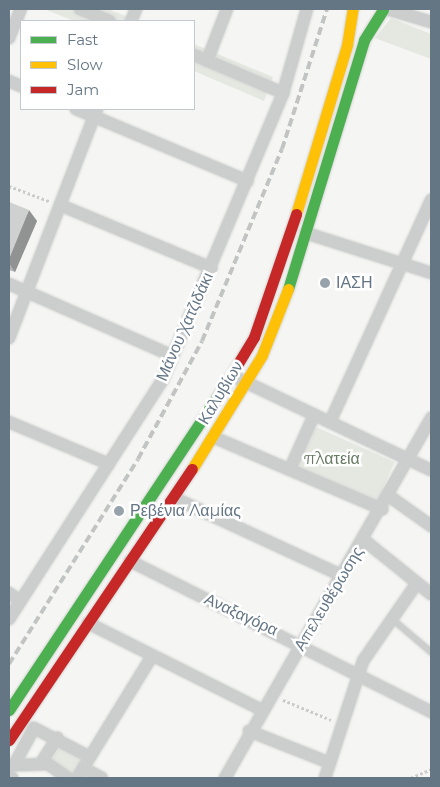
<!DOCTYPE html>
<html>
<head>
<meta charset="utf-8">
<style>
  body { margin:0 }
  #map { position:relative; width:440px; height:787px; overflow:hidden; background:#f5f5f3; font-family:Montserrat,sans-serif }
  div>[style] { position:absolute }
  [style*='--x'] { left:calc(var(--x)*1px); top:calc(var(--y)*1px); width:calc(var(--w)*1px); rotate:calc(var(--a)*1deg) }
  .green>* { inset:0; background:#e4e8e1; transform-origin:0 0 }
  .path>* { height:2.5px; margin-top:-1.25px; transform-origin:0; background:repeating-linear-gradient(90deg,#cacbcb 0 2.5px,transparent 0 5px) }
  .roads { filter:drop-shadow(0 0 1px #d2d3d2) drop-shadow(0 0 1px #d2d3d2) }
  .lane>* { height:6px; margin:-3px; padding:0 3px; transform-origin:3px; border-radius:3px; background:#cccece }
  .street>* { height:12px; margin:-6px; padding:0 6px; transform-origin:6px; border-radius:6px; background:#cccece }
  .fast>* { height:11px; margin:-5.5px; padding:0 5.5px; transform-origin:5.5px; border-radius:5.5px; background:#4caf50 }
  .slow>* { height:11px; margin:-5.5px; padding:0 5.5px; transform-origin:5.5px; border-radius:5.5px; background:#ffc107 }
  .jam>* { height:11px; margin:-5.5px; padding:0 5.5px; transform-origin:5.5px; border-radius:5.5px; background:#c62828 }
  .rail>* { height:4px; margin-top:-2px; transform-origin:0; background:repeating-linear-gradient(90deg,#c2c4c4 0 8px,transparent 0 12px) }
  .wall>* { inset:0; background:#b2b3b3 }
  .shaded-wall>* { inset:0; background:#919292 }
  .building>* { inset:0; background:#cfd0d0 }
  .dots>* { width:14px; height:14px; translate:-50% -50%; box-sizing:border-box; border:2px solid #fff; border-radius:50% }
  span { translate:-50% -50%; white-space:nowrap; text-align:center; line-height:1.15; -webkit-text-stroke:5px #fff; paint-order:stroke }
  .poi-label { font-size:16px; color:#647584 }
  .left { translate:0 -50%; text-align:left }
  .street-label { font-size:16px; color:#647584 }
  .park-label { font-size:16px; color:#677b63 }
  .frame { position:absolute; inset:0; border:10px solid #647584; pointer-events:none }
  .legend { position:absolute; left:20px; top:20px; width:175px; height:90px; box-sizing:border-box; background:#fff; border:1px solid #c1c8ce; margin:0; padding:6px 9px; list-style:none; font-size:15px; color:#647584 }
  .legend li { display:flex; align-items:center; gap:10px; height:25px }
  .legend b { width:25px; border:1px solid #c1c8ce }
</style>
</head>
<body>
<div id="map">
  <div class="green">
    <div style="clip-path:polygon(44px 9px,108px 9px,138px 21px,74px 21px)"></div>
    <div style="clip-path:polygon(391px 18px,431px 34px,431px 59px,375px 38px)"></div>
    <div style="clip-path:polygon(194px 44px,273px 77px,264px 101px,194px 71px)"></div>
    <div style="left:316px;top:427px;width:86px;height:46px;rotate:24deg"></div>
    <div style="clip-path:polygon(60px 747px,84px 757px,73px 774px,52px 759px)"></div>
  </div>
  <div class="path">
    <div style="--x:9;--y:186;--w:43;--a:20.6"></div>
    <div style="--x:283;--y:700;--w:52;--a:22.6"></div>
    <div style="--x:411;--y:778;--w:22;--a:-24"></div>
  </div>
  <div class="roads">
    <div class="lane">
      <div style="--x:392;--y:619;--w:51;--a:40.2"></div>
    </div>
    <div class="street">
      <div style="--x:80;--y:9;--w:32;--a:22"></div>
      <div style="--x:387;--y:9;--w:46;--a:16.5"></div>
      <div style="--x:131;--y:21;--w:13;--a:-67"></div>
      <div style="--x:9;--y:38;--w:31;--a:-68"></div>
      <div style="--x:194;--y:55;--w:97;--a:23.1"></div>
      <div style="--x:207;--y:61;--w:56;--a:-69"></div>
      <div style="--x:9;--y:81;--w:13;--a:23"></div>
      <div style="--x:76;--y:109;--w:186;--a:22.8"></div>
      <div style="--x:60;--y:205;--w:164;--a:22.6"></div>
      <div style="--x:306;--y:233;--w:131;--a:17.7"></div>
      <div style="--x:9;--y:284;--w:179;--a:23.7"></div>
      <div style="--x:9;--y:338;--w:245;--a:-69"></div>
      <div style="--x:239;--y:379;--w:212;--a:25.4"></div>
      <div style="--x:9;--y:422;--w:108;--a:22.8"></div>
      <div style="--x:330;--y:422;--w:244;--a:-65.5"></div>
      <div style="--x:213;--y:437;--w:184;--a:23.1"></div>
      <div style="--x:290;--y:469;--w:59;--a:-66"></div>
      <div style="--x:389;--y:496;--w:52;--a:35.5"></div>
      <div style="--x:174;--y:498;--w:186;--a:24.8"></div>
      <div style="--x:364;--y:540;--w:86;--a:38.9"></div>
      <div style="--x:130;--y:561;--w:337;--a:26.6"></div>
      <div style="--x:9;--y:593;--w:14;--a:36"></div>
      <div style="--x:9;--y:619;--w:285;--a:-57.3"></div>
      <div style="--x:163;--y:379;--w:310;--a:-67.2"></div>
      <div style="--x:283;--y:93;--w:87;--a:-74.1"></div>
      <div style="--x:88;--y:623;--w:195;--a:26.6"></div>
      <div style="--x:249;--y:731;--w:87;--a:21.6"></div>
      <div style="--x:41;--y:763;--w:30;--a:-57"></div>
      <div style="--x:83;--y:768;--w:21;--a:28"></div>
      <div style="--x:9;--y:776;--w:4;--a:34"></div>
      <div style="--x:68;--y:778;--w:24;--a:-145"></div>
      <div style="--x:48;--y:764;--w:34;--a:178"></div>
      <div style="--x:14;--y:765;--w:42;--a:-61.6"></div>
      <div style="--x:34;--y:728;--w:63;--a:27.4"></div>
      <div style="--x:77;--y:778;--w:143;--a:-58.4"></div>
      <div style="--x:225;--y:778;--w:415;--a:-60.2"></div>
      <div style="--x:325;--y:778;--w:123;--a:-72"></div>
      <div style="--x:363;--y:661;--w:95;--a:-55.3"></div>
    </div>
    <div class="fast">
      <div style="--x:288;--y:289;--w:260;--a:-73"></div>
      <div style="--x:364;--y:40;--w:36;--a:-58"></div>
      <div style="--x:9;--y:710;--w:396;--a:-56.4"></div>
    </div>
    <div class="slow">
      <div style="--x:296;--y:214;--w:177;--a:-73.2"></div>
      <div style="--x:347;--y:45;--w:36;--a:-81"></div>
      <div style="--x:192;--y:469;--w:134;--a:-58.4"></div>
      <div style="--x:262;--y:355;--w:71;--a:-68.5"></div>
    </div>
    <div class="jam">
      <div style="--x:228;--y:380;--w:50;--a:-58.8"></div>
      <div style="--x:254;--y:337;--w:130;--a:-71.1"></div>
      <div style="--x:9;--y:740;--w:327;--a:-56"></div>
    </div>
  </div>
  <div class="rail">
    <div style="--x:9;--y:664;--w:242;--a:-57.8"></div>
    <div style="--x:138;--y:459;--w:134;--a:-61.5"></div>
    <div style="--x:202;--y:341;--w:208;--a:-67.4"></div>
    <div style="--x:282;--y:149;--w:147;--a:-72.2"></div>
  </div>
  <div class="wall">
    <div style="clip-path:polygon(9px 202px,37px 221px,15px 272px,9px 270px)"></div>
  </div>
  <div class="shaded-wall">
    <div style="clip-path:polygon(29px 210px,37px 221px,15px 272px,9px 263px,9px 259px)"></div>
  </div>
  <div class="building">
    <div style="clip-path:polygon(9px 202px,29px 210px,9px 259px)"></div>
  </div>
  <div class="dots">
    <div style="left:325px;top:283px;background:#97a2ab"></div>
    <div style="left:119px;top:511px;background:#97a2ab"></div>
  </div>
  <div class="poi-label">
    <span class="left" style="left:336px;top:283px">ΙΑΣΗ</span>
    <span class="left" style="left:130px;top:511px">Ρεβένια Λαμίας</span>
  </div>
  <div class="street-label">
    <span style="left:185px;top:327px;rotate:-66deg">Μάνου Χατζιδάκι</span>
    <span style="left:221px;top:393px;rotate:-59deg">Καλυβίων</span>
    <span style="left:329px;top:599px;rotate:-59deg">Απελευθέρωσης</span>
    <span style="left:241px;top:615px;rotate:25deg">Αναξαγόρα</span>
  </div>
  <div class="park-label">
    <span style="left:332px;top:459px">πλατεία</span>
  </div>
  <div class="frame"></div>
  <ul class="legend">
  <li><b style="height:6px;background:#4caf50"></b>Fast</li>
  <li><b style="height:6px;background:#ffc107"></b>Slow</li>
  <li><b style="height:6px;background:#c62828"></b>Jam</li>
  </ul>
</div>
</body>
</html>
